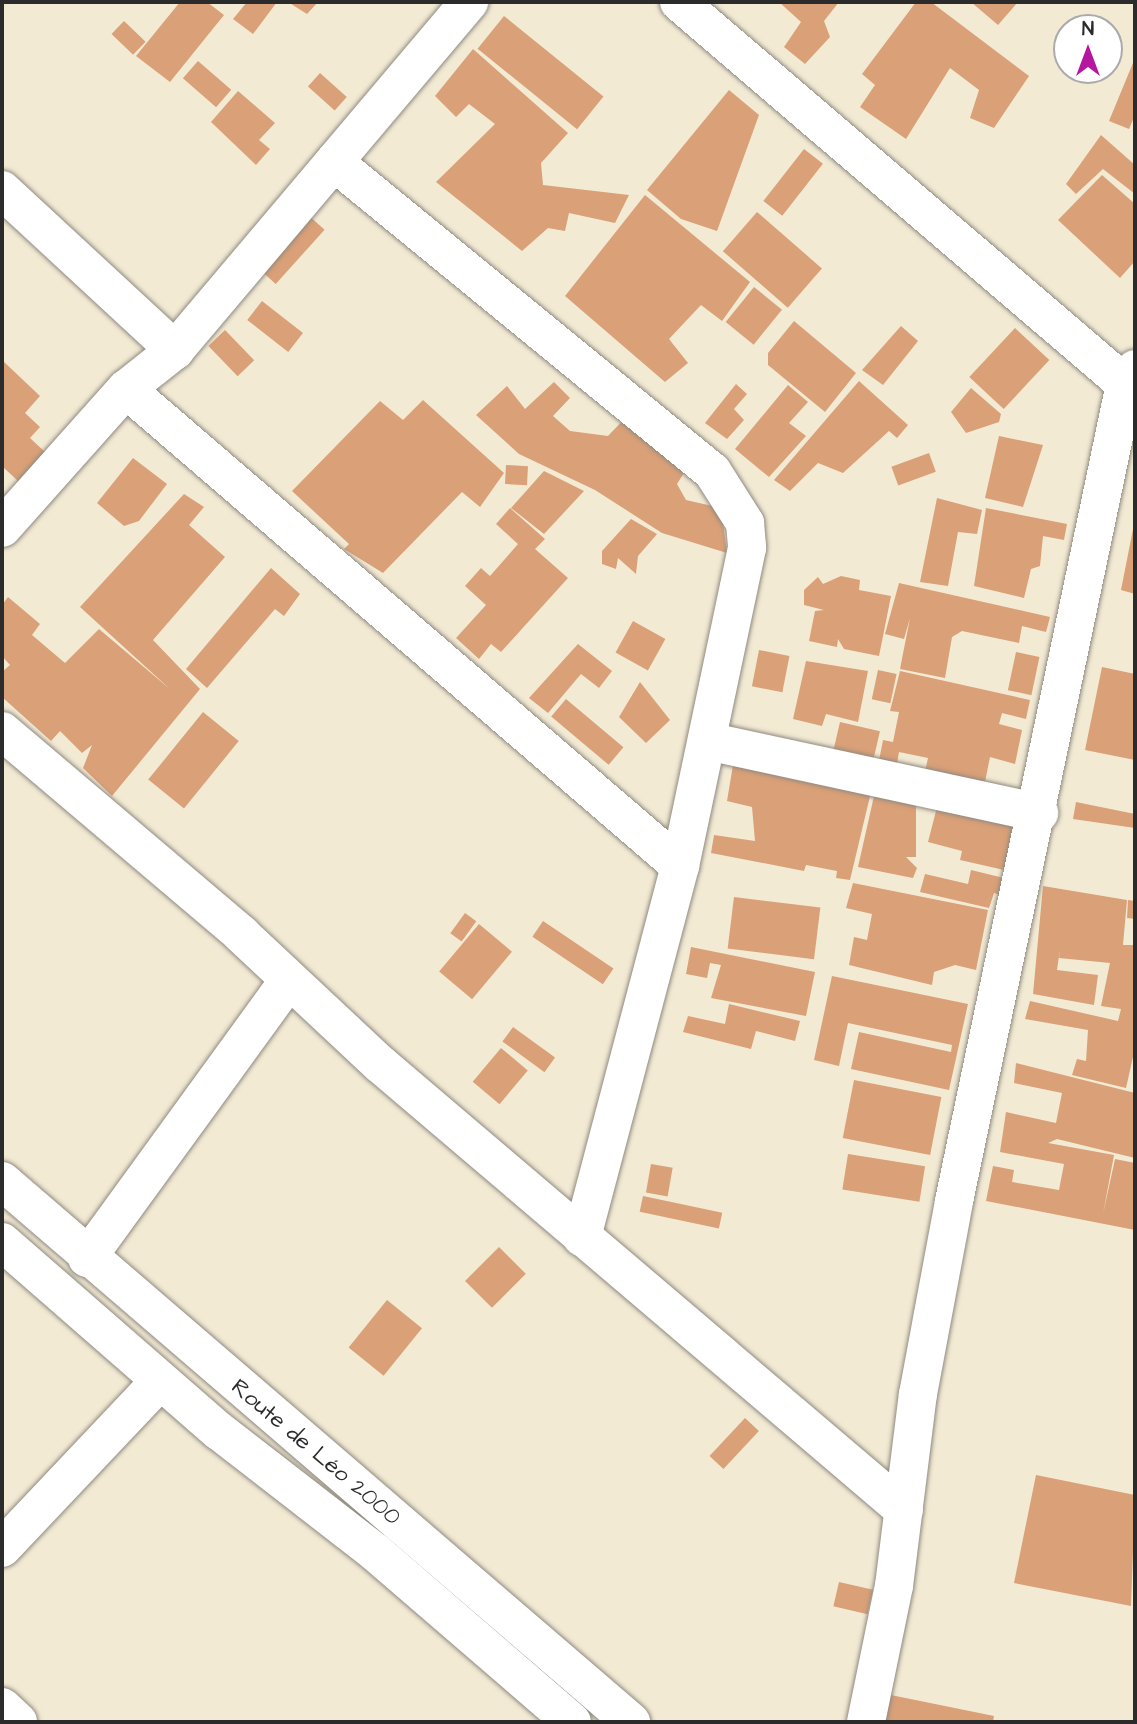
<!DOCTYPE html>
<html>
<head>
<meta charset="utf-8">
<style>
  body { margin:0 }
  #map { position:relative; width:1137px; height:1724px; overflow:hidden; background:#f3ead4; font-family:"Architects Daughter",sans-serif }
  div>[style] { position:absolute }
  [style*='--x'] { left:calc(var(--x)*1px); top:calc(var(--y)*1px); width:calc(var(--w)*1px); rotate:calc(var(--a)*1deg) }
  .building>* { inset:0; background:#daa077; transform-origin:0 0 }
  .roads { filter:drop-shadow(0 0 2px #8f8a80) drop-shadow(0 0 2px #8f8a80) }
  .minor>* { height:38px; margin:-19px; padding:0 19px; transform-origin:19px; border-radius:19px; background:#fff }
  span { translate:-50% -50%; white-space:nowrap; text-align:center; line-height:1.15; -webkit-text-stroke:5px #fff; paint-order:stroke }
  .street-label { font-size:23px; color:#2b2b2b }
  .frame { position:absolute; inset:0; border:4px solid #2b2b2b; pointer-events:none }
  .north { position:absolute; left:1053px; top:14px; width:70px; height:70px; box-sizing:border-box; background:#fff; border:2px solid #aaa; border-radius:50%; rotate:0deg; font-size:19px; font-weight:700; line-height:28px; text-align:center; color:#2b2b2b }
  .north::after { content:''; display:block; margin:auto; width:24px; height:32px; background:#b5179e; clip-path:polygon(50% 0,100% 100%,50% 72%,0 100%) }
</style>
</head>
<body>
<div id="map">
  <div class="building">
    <div style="clip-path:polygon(180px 2px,207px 2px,224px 15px,170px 82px,136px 56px)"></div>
    <div style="clip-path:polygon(247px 2px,277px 2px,253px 34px,233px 19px)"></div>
    <div style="clip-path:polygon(288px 2px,318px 2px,307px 14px)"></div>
    <div style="clip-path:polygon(779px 2px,839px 2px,824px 21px,830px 37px,805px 64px,784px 47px,801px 22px)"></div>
    <div style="clip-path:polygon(916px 2px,931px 2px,1029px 76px,994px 128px,970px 118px,979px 90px,950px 68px,906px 139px,860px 107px,875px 85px,862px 74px)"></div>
    <div style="clip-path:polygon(971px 2px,1018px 2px,998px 25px)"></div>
    <div style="left:504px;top:16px;width:128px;height:42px;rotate:39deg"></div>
    <div style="left:124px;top:21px;width:30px;height:18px;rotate:44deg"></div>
    <div style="clip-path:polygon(473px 49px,568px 133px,541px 163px,543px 185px,629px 195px,615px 223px,569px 213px,565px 231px,548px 228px,522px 251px,436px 182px,495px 124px,469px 104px,456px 117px,435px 96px)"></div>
    <div style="clip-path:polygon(1135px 58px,1135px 115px,1129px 129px,1109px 121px)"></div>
    <div style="left:198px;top:61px;width:44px;height:23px;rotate:41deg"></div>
    <div style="left:320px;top:73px;width:36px;height:18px;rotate:42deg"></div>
    <div style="clip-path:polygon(729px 90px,759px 115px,717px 231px,681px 219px,647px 190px)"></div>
    <div style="clip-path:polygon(238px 91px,275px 123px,259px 140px,270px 149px,256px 165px,211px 122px)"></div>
    <div style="clip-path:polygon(1101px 135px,1135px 165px,1135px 194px,1103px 169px,1076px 194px,1066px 184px)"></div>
    <div style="left:804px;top:149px;width:24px;height:66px;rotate:38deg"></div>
    <div style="clip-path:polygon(1102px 175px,1135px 204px,1135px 261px,1120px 278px,1058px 220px)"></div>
    <div style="clip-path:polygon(645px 195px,750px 282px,722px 321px,701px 305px,669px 339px,688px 363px,665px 382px,565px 296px)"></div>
    <div style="left:757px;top:212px;width:86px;height:52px;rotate:41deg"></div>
    <div style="left:306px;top:213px;width:25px;height:73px;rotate:42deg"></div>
    <div style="left:754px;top:287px;width:36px;height:45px;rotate:39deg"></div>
    <div style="left:262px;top:301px;width:52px;height:24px;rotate:38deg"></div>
    <div style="clip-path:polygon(794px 321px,856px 373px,825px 412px,768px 365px,768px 353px)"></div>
    <div style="clip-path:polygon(901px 326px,918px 341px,883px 385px,862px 370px)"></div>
    <div style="left:1015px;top:328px;width:47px;height:67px;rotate:43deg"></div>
    <div style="left:225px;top:330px;width:42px;height:23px;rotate:46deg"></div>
    <div style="clip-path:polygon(2px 360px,40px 396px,25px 413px,40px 427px,30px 438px,46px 453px,19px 482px,2px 466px)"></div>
    <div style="clip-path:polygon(859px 381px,908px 425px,897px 438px,889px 431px,843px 473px,818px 463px,790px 491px,774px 480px)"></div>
    <div style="clip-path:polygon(554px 382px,570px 398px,553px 416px,570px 431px,608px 436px,626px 417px,684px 473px,677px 484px,686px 500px,721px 508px,727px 553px,662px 533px,595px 490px,519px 454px,476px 415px,507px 386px,525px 409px)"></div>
    <div style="clip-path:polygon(736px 384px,747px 394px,734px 409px,744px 420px,727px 439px,705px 423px)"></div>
    <div style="clip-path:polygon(788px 385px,808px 402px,789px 423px,806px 436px,769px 477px,735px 449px)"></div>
    <div style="clip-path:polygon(971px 388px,1001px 414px,999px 422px,966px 433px,951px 412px)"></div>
    <div style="clip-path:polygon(423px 400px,504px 473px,480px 507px,462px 492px,383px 573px,344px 549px,349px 544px,292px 491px,380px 401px,403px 420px)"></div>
    <div style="clip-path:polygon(999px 436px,1043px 445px,1023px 507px,985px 498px)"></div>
    <div style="left:929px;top:453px;width:20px;height:40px;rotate:70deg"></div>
    <div style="clip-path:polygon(133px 458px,167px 484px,139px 521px,124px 526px,97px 503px)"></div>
    <div style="left:506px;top:465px;width:22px;height:19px;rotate:3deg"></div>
    <div style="clip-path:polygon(544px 471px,584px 491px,544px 534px,511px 508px)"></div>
    <div style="clip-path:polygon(184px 494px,204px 507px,189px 525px,225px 557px,153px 640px,200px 689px,112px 796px,83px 768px,92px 745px,82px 753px,60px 731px,51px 741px,2px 697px,2px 672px,10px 665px,2px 656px,2px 605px,8px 597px,40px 624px,32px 635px,65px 663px,99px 629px,171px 690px,80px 607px)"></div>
    <div style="clip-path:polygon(937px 498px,982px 510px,977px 534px,958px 532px,948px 586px,920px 582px)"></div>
    <div style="clip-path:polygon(510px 508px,545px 539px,535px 549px,568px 578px,501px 652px,491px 644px,479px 659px,456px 638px,486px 605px,465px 586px,481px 568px,490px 576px,518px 544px,496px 524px)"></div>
    <div style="clip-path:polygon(986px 508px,1067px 524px,1064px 540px,1043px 536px,1040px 566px,1031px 569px,1024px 598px,974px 586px)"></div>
    <div style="clip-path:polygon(631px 519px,657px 534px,638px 556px,636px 574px,618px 558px,616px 569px,602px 564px,602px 551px)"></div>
    <div style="clip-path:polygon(1134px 524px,1135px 524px,1135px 594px,1121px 590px)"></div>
    <div style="clip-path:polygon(271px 568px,300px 594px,284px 616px,275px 609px,207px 688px,186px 669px)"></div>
    <div style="clip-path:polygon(841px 576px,860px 580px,859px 590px,891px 596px,879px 656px,844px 649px,838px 639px,837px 647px,809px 641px,815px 611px,824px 610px,804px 605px,804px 590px,818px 577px,823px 584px)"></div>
    <div style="clip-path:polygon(899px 583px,1050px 617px,1046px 632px,1022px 626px,1019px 643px,962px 631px,952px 637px,945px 678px,900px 669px,910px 618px,904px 639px,885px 634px)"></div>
    <div style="left:633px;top:621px;width:37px;height:36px;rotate:29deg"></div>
    <div style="clip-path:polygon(578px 644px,612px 671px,599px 688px,581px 674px,548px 713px,529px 698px)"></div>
    <div style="left:759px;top:650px;width:31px;height:37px;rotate:11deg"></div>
    <div style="left:1016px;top:652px;width:24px;height:39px;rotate:12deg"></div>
    <div style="clip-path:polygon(806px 661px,868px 671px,858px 722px,826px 714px,822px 726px,793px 719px)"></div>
    <div style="clip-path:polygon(1102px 667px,1135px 674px,1135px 760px,1085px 750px)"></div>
    <div style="left:878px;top:670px;width:19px;height:30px;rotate:12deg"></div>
    <div style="clip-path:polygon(900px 671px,1030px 700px,1026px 719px,1002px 713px,999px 724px,1022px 730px,1015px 764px,990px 757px,984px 787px,924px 776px,928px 758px,899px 752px,896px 769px,878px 766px,883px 740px,893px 742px,899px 712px,890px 711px)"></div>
    <div style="clip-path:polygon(640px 682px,670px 720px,646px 743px,619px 717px)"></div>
    <div style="left:566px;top:699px;width:75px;height:23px;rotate:40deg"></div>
    <div style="left:203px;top:712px;width:46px;height:87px;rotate:39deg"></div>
    <div style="left:840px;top:722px;width:41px;height:35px;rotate:13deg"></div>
    <div style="clip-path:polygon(733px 765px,871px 792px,850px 880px,836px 878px,837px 871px,806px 865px,804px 871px,711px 853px,714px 835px,755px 841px,752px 807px,727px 801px)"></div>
    <div style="clip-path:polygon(874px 796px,916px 805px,916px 857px,906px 857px,917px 868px,913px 878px,858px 867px)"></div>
    <div style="clip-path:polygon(1076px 802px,1135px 814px,1135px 828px,1073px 819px)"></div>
    <div style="clip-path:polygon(937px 807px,1023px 828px,1013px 872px,960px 860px,962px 851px,928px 842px)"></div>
    <div style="clip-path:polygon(971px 870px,1008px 879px,1004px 896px,994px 893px,989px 908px,920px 892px,925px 874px,968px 884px)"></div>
    <div style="clip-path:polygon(853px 883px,988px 910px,976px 970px,955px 965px,934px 972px,932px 985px,849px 965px,854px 937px,867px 940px,872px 914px,846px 908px)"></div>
    <div style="clip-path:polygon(1043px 886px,1127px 900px,1123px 945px,1135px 945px,1135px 1048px,1126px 1088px,1072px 1075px,1077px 1059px,1086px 1061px,1088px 1030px,1025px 1019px,1030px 1001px,1118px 1021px,1121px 1009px,1101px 1006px,1110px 963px,1059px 958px,1060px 949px,1057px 970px,1098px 975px,1094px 1005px,1033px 994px)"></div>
    <div style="left:734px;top:897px;width:87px;height:52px;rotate:7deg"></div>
    <div style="clip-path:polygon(1128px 900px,1135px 901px,1135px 919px,1127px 918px)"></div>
    <div style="left:465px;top:913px;width:14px;height:25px;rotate:36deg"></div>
    <div style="left:543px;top:921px;width:85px;height:19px;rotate:34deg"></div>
    <div style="left:479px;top:924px;width:43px;height:62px;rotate:40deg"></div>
    <div style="clip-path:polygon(691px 947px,815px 972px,806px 1016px,711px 998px,721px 965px,710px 963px,707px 978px,686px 974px)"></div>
    <div style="clip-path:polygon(832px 976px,968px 1004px,949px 1090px,851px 1069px,859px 1032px,951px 1052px,952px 1045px,848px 1023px,839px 1066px,814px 1060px)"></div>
    <div style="clip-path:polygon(729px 1004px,800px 1021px,795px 1041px,756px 1031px,751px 1049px,683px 1032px,688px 1016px,725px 1024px)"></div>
    <div style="left:513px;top:1027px;width:52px;height:18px;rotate:36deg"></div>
    <div style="left:501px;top:1048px;width:35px;height:44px;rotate:40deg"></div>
    <div style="clip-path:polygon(1016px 1063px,1135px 1093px,1135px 1158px,1057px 1139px,1048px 1143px,1114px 1155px,1103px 1214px,1115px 1159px,1135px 1163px,1135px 1230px,986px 1201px,993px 1166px,1014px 1170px,1012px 1182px,1059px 1190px,1064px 1164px,1000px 1152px,1006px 1112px,1056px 1123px,1062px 1093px,1014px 1083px)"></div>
    <div style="left:854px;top:1080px;width:89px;height:59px;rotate:11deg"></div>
    <div style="left:848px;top:1154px;width:78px;height:36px;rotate:9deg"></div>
    <div style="left:651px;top:1164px;width:22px;height:29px;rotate:10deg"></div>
    <div style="left:643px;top:1196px;width:81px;height:16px;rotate:12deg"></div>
    <div style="left:499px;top:1247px;width:38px;height:48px;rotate:45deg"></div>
    <div style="left:387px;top:1300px;width:45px;height:61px;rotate:39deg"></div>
    <div style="left:745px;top:1418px;width:19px;height:52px;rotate:43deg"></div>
    <div style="clip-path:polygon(1036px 1475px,1135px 1495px,1131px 1606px,1014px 1583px)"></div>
    <div style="left:839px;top:1582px;width:35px;height:25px;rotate:13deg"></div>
    <div style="clip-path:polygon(881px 1693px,994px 1716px,993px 1722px,875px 1722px)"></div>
  </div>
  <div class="roads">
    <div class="minor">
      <div style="--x:679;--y:2;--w:587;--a:40.58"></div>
      <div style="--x:334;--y:162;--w:488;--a:39.3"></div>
      <div style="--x:712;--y:471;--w:62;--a:57.6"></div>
      <div style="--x:745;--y:523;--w:25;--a:85"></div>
      <div style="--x:747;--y:548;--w:325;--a:101.9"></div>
      <div style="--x:680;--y:866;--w:384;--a:104.8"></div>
      <div style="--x:2;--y:190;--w:236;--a:42.8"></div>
      <div style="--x:126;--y:389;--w:731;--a:40.73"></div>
      <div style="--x:2;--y:528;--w:186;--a:-48.3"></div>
      <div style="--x:126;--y:389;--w:63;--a:-38.5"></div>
      <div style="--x:175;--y:350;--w:456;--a:-49.8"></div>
      <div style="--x:2;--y:731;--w:314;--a:40.3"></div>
      <div style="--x:241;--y:934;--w:190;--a:43.1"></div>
      <div style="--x:380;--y:1064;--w:688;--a:40.4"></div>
      <div style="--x:707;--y:741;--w:340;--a:12.2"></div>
      <div style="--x:2;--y:1181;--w:830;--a:40.7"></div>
      <div style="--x:2;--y:1242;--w:288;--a:41.1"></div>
      <div style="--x:219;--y:1431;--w:197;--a:37.8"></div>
      <div style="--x:375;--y:1552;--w:260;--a:40.8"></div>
      <div style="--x:87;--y:1258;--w:344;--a:-54"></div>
      <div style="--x:2;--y:1548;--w:230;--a:-46.6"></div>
      <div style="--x:2;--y:1707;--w:22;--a:43"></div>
      <div style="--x:866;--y:1722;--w:139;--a:-78.4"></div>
      <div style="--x:894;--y:1586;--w:193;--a:-82.9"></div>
      <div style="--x:918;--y:1394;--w:196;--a:-79.4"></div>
      <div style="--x:954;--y:1201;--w:835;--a:-78.18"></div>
      <div style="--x:1125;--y:384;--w:18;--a:-56"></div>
    </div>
  </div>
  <div class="street-label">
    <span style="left:316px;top:1452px;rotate:40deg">Route de Léo 2000</span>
  </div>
  <div class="frame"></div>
  <div class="north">N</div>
</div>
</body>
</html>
